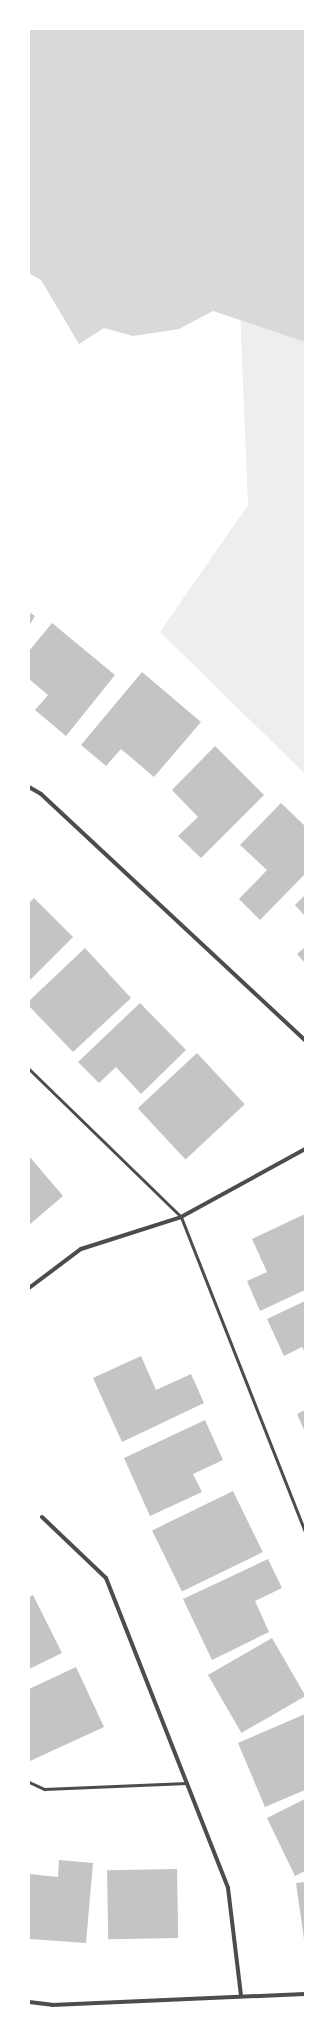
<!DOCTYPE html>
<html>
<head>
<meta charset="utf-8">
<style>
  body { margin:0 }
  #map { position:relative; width:334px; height:2041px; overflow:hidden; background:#fff; font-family:"DejaVu Sans",sans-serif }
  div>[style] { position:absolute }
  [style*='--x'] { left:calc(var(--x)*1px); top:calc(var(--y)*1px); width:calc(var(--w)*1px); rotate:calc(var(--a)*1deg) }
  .green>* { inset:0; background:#eee }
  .water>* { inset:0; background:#d9d9d9 }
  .building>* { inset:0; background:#c4c4c4; transform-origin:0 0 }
  .service>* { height:3px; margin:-1.5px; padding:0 1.5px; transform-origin:1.5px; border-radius:1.5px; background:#4c4c4c }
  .minor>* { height:4px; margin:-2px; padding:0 2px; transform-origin:2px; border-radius:2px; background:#4c4c4c }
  span { translate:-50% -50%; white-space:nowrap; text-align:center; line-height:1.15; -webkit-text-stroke:4px #fff; paint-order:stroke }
  .frame { position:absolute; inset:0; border:30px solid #fff; pointer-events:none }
</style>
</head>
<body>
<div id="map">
  <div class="green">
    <div style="clip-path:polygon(305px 29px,305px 774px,160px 632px,248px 505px,236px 211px)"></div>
  </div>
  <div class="water">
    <div style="clip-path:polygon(29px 29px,305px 29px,305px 342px,213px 311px,179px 329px,133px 336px,104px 328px,79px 344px,41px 280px,29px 273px)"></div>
  </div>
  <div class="building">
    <div style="clip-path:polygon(29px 612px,35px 616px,29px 626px)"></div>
    <div style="clip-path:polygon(52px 623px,115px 675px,66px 736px,35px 710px,48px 695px,29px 679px,29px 651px)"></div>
    <div style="clip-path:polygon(142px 672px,201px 722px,154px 777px,121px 749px,106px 766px,81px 745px)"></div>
    <div style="clip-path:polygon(215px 746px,264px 795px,201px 858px,178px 836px,198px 817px,172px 790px)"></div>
    <div style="clip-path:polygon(281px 803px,305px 826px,305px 874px,260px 920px,239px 899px,267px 870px,240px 845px)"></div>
    <div style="clip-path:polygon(305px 895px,305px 916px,295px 905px)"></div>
    <div style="clip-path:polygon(34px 898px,73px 937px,29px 981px,29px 903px)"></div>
    <div style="clip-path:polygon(305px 947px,305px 963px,297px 954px)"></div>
    <div style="clip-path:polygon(85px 948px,131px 998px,73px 1052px,29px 1006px,29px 1001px)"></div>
    <div style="clip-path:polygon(140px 1003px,186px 1050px,141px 1094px,116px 1067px,99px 1083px,78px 1062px)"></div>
    <div style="left:197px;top:1053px;width:70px;height:81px;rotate:47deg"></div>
    <div style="clip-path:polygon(29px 1156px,63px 1196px,29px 1225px)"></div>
    <div style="clip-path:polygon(305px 1214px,305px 1290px,260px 1311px,247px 1281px,267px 1272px,252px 1239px)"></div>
    <div style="clip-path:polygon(305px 1301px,305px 1353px,302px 1347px,284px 1356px,267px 1319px)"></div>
    <div style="clip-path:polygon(141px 1356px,156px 1390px,191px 1374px,204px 1403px,122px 1442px,93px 1378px)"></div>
    <div style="clip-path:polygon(305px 1410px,305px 1432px,297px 1414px)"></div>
    <div style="clip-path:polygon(205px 1420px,223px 1460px,193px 1474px,202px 1492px,150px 1516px,124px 1458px)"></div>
    <div style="left:233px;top:1491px;width:68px;height:90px;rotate:64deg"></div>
    <div style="clip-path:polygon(268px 1559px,282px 1588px,255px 1601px,269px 1632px,212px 1660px,183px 1599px)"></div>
    <div style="clip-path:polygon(33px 1595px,62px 1653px,29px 1669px,29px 1597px)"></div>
    <div style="left:272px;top:1638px;width:67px;height:74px;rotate:60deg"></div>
    <div style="clip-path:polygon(76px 1667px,104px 1727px,30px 1761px,29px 1689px)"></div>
    <div style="clip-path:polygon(305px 1714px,305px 1790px,265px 1807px,238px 1743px)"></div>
    <div style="clip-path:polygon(305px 1799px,305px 1871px,295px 1876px,267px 1818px)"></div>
    <div style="clip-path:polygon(59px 1860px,93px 1863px,86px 1943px,29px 1939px,29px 1874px,58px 1877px)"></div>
    <div style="left:177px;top:1869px;width:69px;height:70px;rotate:89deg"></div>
    <div style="clip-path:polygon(305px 1882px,305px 1939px,304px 1939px,296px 1883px)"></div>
  </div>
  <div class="service">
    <div style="--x:29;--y:1069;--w:212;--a:44.2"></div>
    <div style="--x:181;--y:1217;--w:338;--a:68.5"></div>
    <div style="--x:29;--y:1782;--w:17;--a:25"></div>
    <div style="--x:44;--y:1789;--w:143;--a:-2.4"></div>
  </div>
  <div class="minor">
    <div style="--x:29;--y:787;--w:14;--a:30"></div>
    <div style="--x:41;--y:794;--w:361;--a:43"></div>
    <div style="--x:29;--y:1288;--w:65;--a:-36.9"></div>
    <div style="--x:81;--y:1249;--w:105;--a:-17.7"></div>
    <div style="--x:181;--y:1217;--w:141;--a:-28.7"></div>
    <div style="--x:42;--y:1517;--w:88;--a:43.6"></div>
    <div style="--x:106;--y:1578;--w:333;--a:68.5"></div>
    <div style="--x:228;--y:1888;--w:108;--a:83.1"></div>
    <div style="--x:29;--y:2002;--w:23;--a:7"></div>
    <div style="--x:52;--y:2005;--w:253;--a:-2.5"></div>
  </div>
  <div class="frame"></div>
</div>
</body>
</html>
